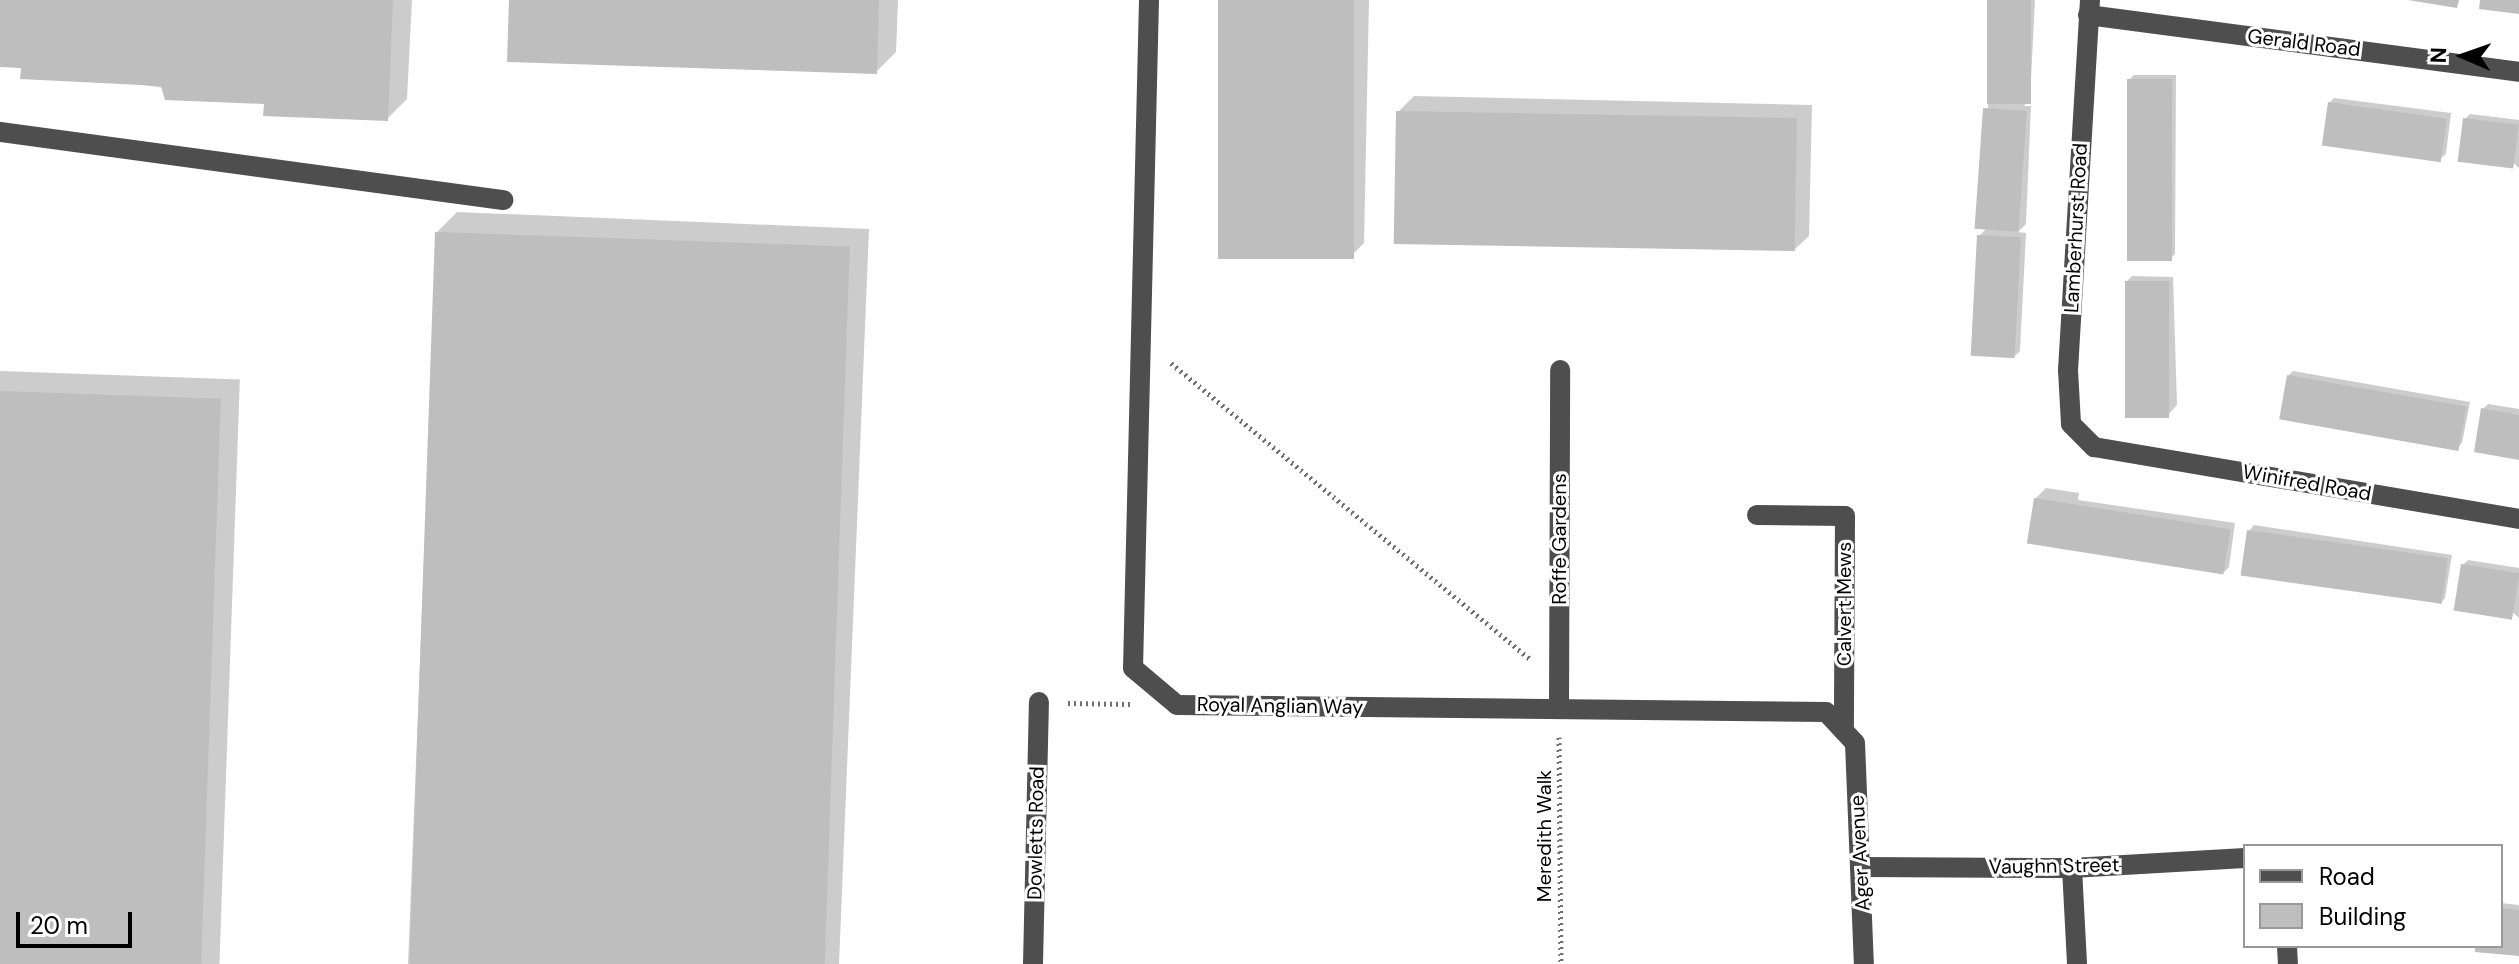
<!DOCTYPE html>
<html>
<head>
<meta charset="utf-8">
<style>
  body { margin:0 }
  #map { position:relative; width:2519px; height:964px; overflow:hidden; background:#fff; font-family:"DM Sans",sans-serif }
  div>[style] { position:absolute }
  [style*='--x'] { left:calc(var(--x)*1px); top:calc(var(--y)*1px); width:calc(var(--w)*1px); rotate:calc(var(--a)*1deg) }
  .shadow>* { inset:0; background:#0003; transform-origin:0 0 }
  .building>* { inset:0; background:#bebebe; transform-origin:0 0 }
  .path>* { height:5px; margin-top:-2.5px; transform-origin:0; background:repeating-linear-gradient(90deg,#707070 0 2px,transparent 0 6px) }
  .minor>* { height:20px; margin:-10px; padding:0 10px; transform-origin:10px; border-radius:10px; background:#4e4e4e }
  span { translate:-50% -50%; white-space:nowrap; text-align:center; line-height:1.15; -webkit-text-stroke:6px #fff; paint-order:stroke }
  .street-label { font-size:20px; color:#000 }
  .legend { position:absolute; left:2243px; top:844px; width:260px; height:104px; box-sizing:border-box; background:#fff; border:2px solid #999; margin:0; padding:10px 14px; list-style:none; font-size:24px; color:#000 }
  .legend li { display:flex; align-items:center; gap:16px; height:40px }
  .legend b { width:40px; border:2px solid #999 }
  .north { position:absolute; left:2423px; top:16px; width:80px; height:80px; -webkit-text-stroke:6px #fff; paint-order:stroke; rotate:272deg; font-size:22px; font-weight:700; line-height:32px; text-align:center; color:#000 }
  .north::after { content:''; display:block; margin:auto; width:28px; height:36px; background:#000; clip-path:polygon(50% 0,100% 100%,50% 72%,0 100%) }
  .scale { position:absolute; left:16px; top:912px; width:116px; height:36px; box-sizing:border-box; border:4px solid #000; border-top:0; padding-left:10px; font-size:24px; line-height:28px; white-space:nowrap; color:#000; -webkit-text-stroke:6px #fff; paint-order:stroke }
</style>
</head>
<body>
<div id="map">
  <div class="shadow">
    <div style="clip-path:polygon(0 0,412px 0,407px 99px,387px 119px,0 65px)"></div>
    <div style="clip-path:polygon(511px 0,898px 0,896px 52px,876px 72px)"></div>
    <div style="clip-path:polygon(1220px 0,1369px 0,1364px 243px,1348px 259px)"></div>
    <div style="clip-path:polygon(1989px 0,2035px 0,2030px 99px,2024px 106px,2031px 106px,2026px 224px,2018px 232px,2026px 233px,2020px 351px,2015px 356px,1979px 236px,1987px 228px)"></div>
    <div style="clip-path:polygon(2134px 75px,2176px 75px,2175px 254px,2170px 259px,2129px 80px)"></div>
    <div style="clip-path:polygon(1414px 96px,1812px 105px,1809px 236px,1793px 251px,1398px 112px)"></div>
    <div style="clip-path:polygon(2334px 98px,2451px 113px,2446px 154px,2440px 159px,2329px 103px)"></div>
    <div style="clip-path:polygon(2470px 114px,2519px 120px,2519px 168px,2465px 119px)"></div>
    <div style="clip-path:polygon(457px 212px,869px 229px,839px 964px,408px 964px,437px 232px)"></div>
    <div style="clip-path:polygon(2132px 276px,2173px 277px,2177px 405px,2167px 416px,2127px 281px)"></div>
    <div style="left:0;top:371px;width:240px;height:593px;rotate:2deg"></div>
    <div style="clip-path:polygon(2293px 371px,2470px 402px,2462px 443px,2457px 448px,2288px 376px)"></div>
    <div style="clip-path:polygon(2488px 404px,2519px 409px,2519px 458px,2483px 409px)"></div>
    <div style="clip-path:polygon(2046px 488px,2079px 493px,2078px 500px,2235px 523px,2229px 567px,2224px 572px,2035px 499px)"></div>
    <div style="clip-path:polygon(2254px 525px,2452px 555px,2445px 598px,2440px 604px,2249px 531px)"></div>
    <div style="clip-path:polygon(2468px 560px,2519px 568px,2519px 618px,2463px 565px)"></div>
    <div style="clip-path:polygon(2501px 903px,2519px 905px,2519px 954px,2477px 946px,2501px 946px)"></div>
  </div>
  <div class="building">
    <div style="clip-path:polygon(0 0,393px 0,388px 121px,263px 116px,264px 104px,165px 100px,161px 86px,20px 79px,21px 68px,0 67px)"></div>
    <div style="clip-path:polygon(509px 0,879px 0,877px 74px,507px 62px)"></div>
    <div style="left:1218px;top:0;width:136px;height:259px"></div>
    <div style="left:1987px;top:0;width:44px;height:104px"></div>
    <div style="clip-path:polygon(2408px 0,2459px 0,2457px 8px)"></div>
    <div style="clip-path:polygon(2480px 0,2519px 0,2519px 14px,2479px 9px)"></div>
    <div style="left:2127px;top:79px;width:45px;height:182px"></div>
    <div style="left:2328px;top:102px;width:120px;height:44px;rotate:8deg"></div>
    <div style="left:1983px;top:108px;width:44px;height:121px;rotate:4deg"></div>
    <div style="left:1396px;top:111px;width:401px;height:133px;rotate:1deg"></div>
    <div style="left:2463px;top:118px;width:56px;height:44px;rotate:7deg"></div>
    <div style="left:435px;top:232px;width:415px;height:733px;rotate:2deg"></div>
    <div style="left:1977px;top:235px;width:44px;height:121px;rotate:3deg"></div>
    <div style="left:2125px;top:281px;width:44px;height:137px"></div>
    <div style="left:2287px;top:375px;width:182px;height:45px;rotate:10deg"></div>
    <div style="left:0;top:391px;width:221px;height:573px;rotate:2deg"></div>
    <div style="clip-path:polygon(2481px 408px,2519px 415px,2519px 460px,2474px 452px)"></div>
    <div style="left:2034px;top:498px;width:199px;height:46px;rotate:9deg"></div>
    <div style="left:2247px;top:530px;width:203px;height:46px;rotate:8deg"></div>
    <div style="left:2461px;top:564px;width:59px;height:47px;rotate:9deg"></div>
    <div style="clip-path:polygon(2501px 908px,2519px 910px,2519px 956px,2475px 952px,2475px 946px,2501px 946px)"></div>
  </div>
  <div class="path">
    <div style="--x:1171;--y:363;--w:465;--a:39.5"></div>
    <div style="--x:1068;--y:703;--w:62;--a:0.9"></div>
    <div style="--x:1559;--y:737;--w:227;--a:89.5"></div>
  </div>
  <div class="minor">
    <div style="--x:1149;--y:0;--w:668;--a:91.37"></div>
    <div style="--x:1133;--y:668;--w:57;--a:40.1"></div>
    <div style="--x:1177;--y:705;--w:649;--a:0.62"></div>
    <div style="--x:1826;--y:712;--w:42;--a:46.9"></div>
    <div style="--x:1855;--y:743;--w:221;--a:87.7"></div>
    <div style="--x:2090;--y:0;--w:371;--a:93.4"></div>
    <div style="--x:2068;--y:370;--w:54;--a:86.8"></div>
    <div style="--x:2071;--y:424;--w:33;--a:45"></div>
    <div style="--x:2094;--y:447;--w:431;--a:9.6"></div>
    <div style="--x:2088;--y:15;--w:435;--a:7.5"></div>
    <div style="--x:0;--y:132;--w:508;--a:7.7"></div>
    <div style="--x:1757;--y:515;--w:88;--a:0.7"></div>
    <div style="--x:1845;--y:516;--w:215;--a:90.3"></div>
    <div style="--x:1559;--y:709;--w:339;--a:-89.8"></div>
    <div style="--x:1862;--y:867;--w:210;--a:0.3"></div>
    <div style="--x:2072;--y:868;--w:173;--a:-3.3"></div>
    <div style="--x:2072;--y:868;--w:96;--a:87"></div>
    <div style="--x:2287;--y:946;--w:18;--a:87"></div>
    <div style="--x:1033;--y:964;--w:262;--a:-88.7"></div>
  </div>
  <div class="street-label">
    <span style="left:2304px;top:43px;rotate:7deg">Gerald Road</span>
    <span style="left:2076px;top:228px;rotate:-87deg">Lamberhurst Road</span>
    <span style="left:2307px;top:483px;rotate:10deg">Winifred Road</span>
    <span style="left:1559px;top:539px;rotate:-90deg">Roffe Gardens</span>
    <span style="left:1844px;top:604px;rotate:-90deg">Calvert Mews</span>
    <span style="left:1280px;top:706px;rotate:1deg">Royal Anglian Way</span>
    <span style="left:1036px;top:833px;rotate:-89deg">Dowletts Road</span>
    <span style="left:1544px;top:836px;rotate:-90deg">Meredith Walk</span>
    <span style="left:1860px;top:853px;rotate:-93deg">Ager Avenue</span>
    <span style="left:2054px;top:866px;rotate:-1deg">Vaughn Street</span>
  </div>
  <ul class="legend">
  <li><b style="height:10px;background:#4e4e4e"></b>Road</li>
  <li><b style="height:22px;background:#bebebe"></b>Building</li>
  </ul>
  <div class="north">N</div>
  <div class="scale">20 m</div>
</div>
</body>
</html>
